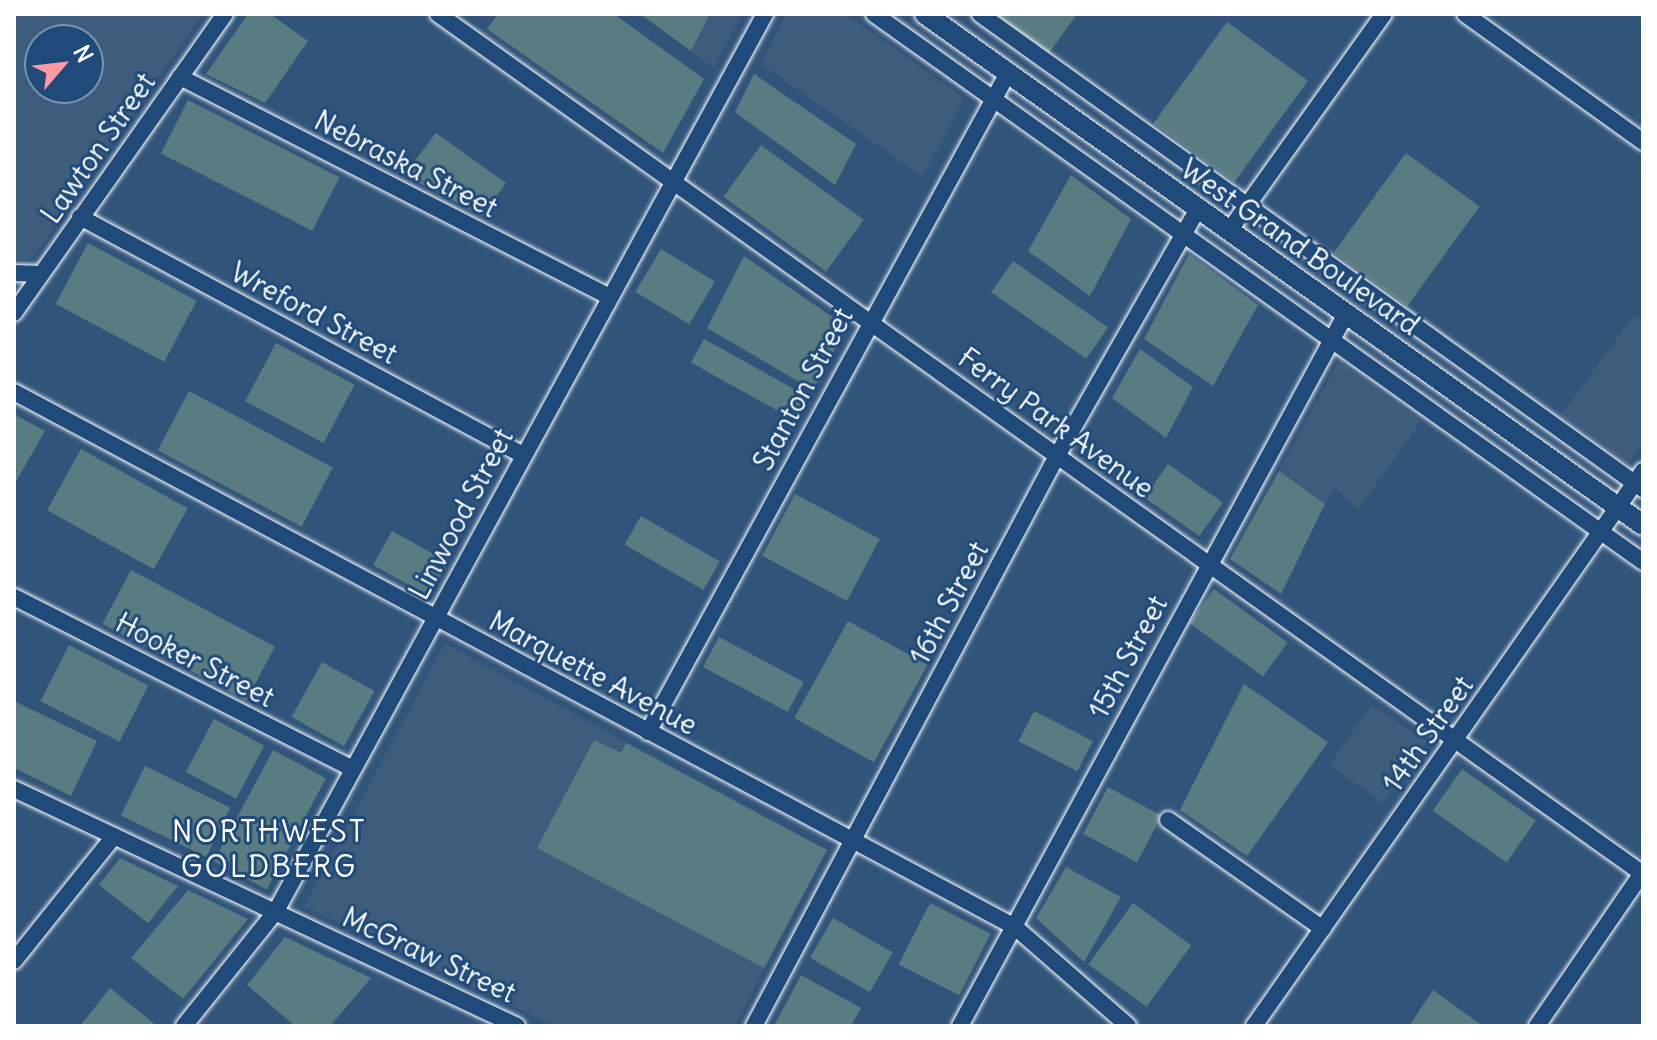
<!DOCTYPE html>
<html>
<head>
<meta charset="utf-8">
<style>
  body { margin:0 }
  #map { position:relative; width:1657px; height:1040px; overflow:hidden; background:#31547b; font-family:Delius,sans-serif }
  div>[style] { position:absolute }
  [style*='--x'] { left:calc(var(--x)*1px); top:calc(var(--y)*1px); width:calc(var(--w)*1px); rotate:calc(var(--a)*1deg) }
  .built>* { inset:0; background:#3e5c7b; transform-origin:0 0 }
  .green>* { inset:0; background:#587c81; transform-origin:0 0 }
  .roads { filter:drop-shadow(0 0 2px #fff) drop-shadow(0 0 2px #fff) }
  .minor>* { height:16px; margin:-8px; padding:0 8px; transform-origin:8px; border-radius:8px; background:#1f4a7a }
  .major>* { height:20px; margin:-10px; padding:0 10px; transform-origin:10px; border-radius:10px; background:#1f4a7a }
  span { translate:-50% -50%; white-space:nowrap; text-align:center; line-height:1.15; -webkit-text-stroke:6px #1f4a7a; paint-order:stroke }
  .street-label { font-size:28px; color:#fff }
  .neighbourhood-label { font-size:30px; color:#fff; letter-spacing:2px }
  .frame { position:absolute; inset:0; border:16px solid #fff; pointer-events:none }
  .north { position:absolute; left:24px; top:24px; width:80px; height:80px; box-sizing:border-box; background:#1f4a7a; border:2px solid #7992af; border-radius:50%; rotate:62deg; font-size:22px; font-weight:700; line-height:32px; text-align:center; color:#fff }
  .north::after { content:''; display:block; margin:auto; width:28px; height:36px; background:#ff9aa2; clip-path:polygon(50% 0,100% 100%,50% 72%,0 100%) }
</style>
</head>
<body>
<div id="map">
  <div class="built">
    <div style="clip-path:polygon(evenodd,14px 14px,203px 14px,32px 259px,14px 259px,14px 14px,88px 40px,88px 88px,40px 88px,40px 40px,88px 40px)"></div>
    <div style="clip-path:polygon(640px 14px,742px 14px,714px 68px)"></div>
    <div style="clip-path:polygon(787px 14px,846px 14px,964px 98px,923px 177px,761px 64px)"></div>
    <div style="clip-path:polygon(1634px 315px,1643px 321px,1643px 443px,1628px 464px,1561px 415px)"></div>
    <div style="clip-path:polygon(1339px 361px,1421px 421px,1359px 509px,1334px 488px,1325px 504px,1279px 471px)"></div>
    <div style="clip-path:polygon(445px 644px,827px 850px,735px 1026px,554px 1026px,304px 906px)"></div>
    <div style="left:1372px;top:704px;width:66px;height:75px;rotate:35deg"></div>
  </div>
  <div class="green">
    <div style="clip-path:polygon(248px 14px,270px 14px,308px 41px,265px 103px,206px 74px)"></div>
    <div style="clip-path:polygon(498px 14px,614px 14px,704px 79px,663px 153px,487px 29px)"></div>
    <div style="clip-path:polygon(640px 14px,710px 14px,691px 51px)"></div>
    <div style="clip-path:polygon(995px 14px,1077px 14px,1049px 53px)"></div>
    <div style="left:1227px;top:22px;width:100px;height:125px;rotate:36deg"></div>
    <div style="clip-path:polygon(754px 74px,856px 144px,835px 185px,735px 112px)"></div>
    <div style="left:188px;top:100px;width:170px;height:60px;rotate:27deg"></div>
    <div style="clip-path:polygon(436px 133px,506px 183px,483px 216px,404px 175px)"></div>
    <div style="left:761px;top:145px;width:127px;height:64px;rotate:36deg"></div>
    <div style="left:1406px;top:153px;width:91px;height:123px;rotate:36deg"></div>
    <div style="clip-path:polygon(1071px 175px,1131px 219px,1090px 296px,1028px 251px)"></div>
    <div style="left:88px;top:243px;width:123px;height:69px;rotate:28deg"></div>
    <div style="left:661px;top:249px;width:63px;height:50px;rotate:31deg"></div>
    <div style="clip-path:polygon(1189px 254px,1258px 305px,1213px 386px,1144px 339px)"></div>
    <div style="clip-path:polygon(744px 256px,847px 327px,813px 390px,707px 328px)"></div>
    <div style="left:1013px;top:261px;width:116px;height:38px;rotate:35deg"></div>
    <div style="left:704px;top:339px;width:119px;height:27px;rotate:29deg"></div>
    <div style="left:276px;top:343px;width:89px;height:66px;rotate:28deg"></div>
    <div style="clip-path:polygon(1140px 349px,1193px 387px,1166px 438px,1112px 398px)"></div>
    <div style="left:189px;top:391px;width:163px;height:67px;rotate:28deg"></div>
    <div style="clip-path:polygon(14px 414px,45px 431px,14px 485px)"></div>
    <div style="left:81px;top:449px;width:122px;height:70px;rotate:29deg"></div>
    <div style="left:1168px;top:464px;width:67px;height:41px;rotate:35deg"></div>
    <div style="clip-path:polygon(1279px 471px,1325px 504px,1281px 594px,1230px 559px)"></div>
    <div style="left:795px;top:494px;width:96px;height:70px;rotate:28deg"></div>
    <div style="left:641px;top:516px;width:91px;height:33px;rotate:30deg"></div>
    <div style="left:392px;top:531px;width:64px;height:39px;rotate:29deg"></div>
    <div style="left:131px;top:570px;width:163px;height:61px;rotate:28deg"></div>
    <div style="left:1214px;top:589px;width:91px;height:42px;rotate:36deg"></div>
    <div style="left:848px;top:621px;width:91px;height:111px;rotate:29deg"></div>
    <div style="left:719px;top:637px;width:96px;height:34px;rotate:28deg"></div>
    <div style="left:69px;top:645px;width:89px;height:63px;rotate:27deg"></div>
    <div style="left:322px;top:662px;width:60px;height:63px;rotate:29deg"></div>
    <div style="clip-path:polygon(1244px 684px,1328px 742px,1247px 856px,1180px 810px)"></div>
    <div style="clip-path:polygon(14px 701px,97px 741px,71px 796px,14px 768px)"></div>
    <div style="left:1034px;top:711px;width:66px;height:34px;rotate:27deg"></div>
    <div style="left:214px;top:719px;width:57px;height:60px;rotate:28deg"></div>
    <div style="clip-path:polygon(594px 740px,621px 753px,626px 743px,827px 850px,764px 968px,537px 848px)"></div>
    <div style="left:273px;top:750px;width:60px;height:126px;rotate:28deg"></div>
    <div style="left:145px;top:766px;width:95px;height:55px;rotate:26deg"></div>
    <div style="left:1462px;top:769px;width:90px;height:51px;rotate:35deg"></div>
    <div style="left:1108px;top:787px;width:61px;height:53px;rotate:28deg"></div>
    <div style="clip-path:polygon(120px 858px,178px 886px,148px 923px,99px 885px)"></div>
    <div style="clip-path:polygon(1066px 867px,1121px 897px,1084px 962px,1036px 918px)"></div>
    <div style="clip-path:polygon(188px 890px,248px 919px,183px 999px,131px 958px)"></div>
    <div style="left:930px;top:903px;width:68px;height:69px;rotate:27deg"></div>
    <div style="left:1133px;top:903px;width:72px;height:76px;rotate:36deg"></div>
    <div style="left:833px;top:918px;width:69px;height:46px;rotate:30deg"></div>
    <div style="clip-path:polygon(285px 937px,371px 978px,330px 1026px,295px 1026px,247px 985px)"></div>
    <div style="clip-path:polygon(801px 975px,861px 1008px,851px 1026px,774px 1026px)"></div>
    <div style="clip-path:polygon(110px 988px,157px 1026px,80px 1026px)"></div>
    <div style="clip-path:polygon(1433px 990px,1483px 1026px,1409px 1026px)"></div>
  </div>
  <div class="roads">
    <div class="minor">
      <div style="--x:438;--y:14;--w:1480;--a:35.52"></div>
      <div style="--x:874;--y:14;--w:944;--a:35.47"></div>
      <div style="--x:980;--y:14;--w:816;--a:35.62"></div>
      <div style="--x:1465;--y:14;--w:219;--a:35.7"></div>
      <div style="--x:180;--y:77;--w:482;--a:27.1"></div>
      <div style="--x:80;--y:217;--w:503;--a:28.25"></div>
      <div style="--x:1229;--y:231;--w:267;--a:-54.5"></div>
      <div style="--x:14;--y:273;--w:26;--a:2"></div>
      <div style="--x:14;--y:313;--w:366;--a:-54.8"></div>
      <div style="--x:14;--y:392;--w:1135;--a:28.12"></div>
      <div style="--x:1015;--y:927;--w:150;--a:41.2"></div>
      <div style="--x:14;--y:597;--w:380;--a:26.9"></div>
      <div style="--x:648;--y:732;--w:751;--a:-61.35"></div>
      <div style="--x:14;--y:789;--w:556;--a:25.23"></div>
      <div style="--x:1168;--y:820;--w:189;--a:35.1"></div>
      <div style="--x:14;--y:961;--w:160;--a:-51.3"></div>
      <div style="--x:184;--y:1026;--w:147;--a:-51.3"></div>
      <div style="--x:276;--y:911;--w:1022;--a:-61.4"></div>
      <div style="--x:754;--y:1026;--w:646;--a:-62.01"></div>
      <div style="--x:1057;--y:456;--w:284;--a:-60.3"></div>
      <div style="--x:960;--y:1026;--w:810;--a:-61.54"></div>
      <div style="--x:1254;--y:1026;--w:678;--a:-54.97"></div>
      <div style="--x:1537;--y:1026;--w:187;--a:-55.5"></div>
    </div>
    <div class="major">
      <div style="--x:925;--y:14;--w:881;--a:35.44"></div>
    </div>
  </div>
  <div class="street-label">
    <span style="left:98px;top:148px;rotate:-55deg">Lawton Street</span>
    <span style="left:406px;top:164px;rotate:27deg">Nebraska Street</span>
    <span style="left:1300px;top:247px;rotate:35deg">West Grand Boulevard</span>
    <span style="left:314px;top:313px;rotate:28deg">Wreford Street</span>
    <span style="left:803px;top:389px;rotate:-62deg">Stanton Street</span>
    <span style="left:1056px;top:423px;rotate:36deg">Ferry Park Avenue</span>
    <span style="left:461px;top:514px;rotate:-62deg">Linwood Street</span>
    <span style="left:949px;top:603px;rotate:-62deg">16th Street</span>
    <span style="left:1128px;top:657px;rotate:-62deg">15th Street</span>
    <span style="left:195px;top:660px;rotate:27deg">Hooker Street</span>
    <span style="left:593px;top:673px;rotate:28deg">Marquette Avenue</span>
    <span style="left:1428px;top:734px;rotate:-55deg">14th Street</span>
    <span style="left:429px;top:955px;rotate:25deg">McGraw Street</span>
  </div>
  <div class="neighbourhood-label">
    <span style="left:269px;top:848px">NORTHWEST<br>GOLDBERG</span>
  </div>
  <div class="frame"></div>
  <div class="north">N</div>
</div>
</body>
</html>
